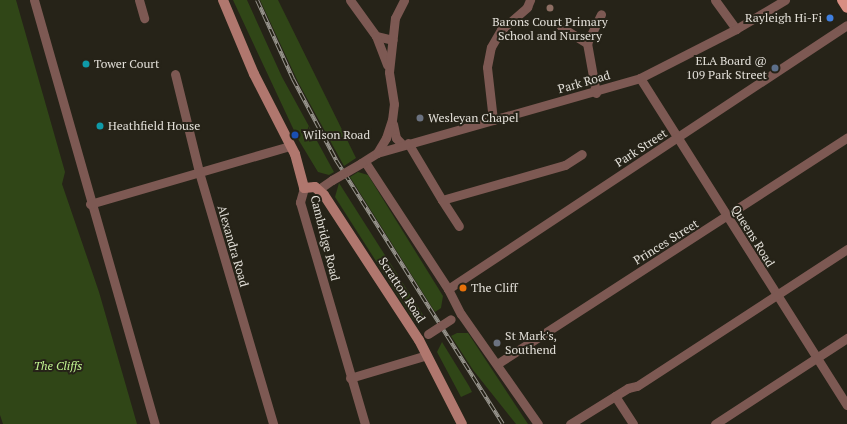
<!DOCTYPE html>
<html>
<head>
<meta charset="utf-8">
<style>
  body { margin:0 }
  #map { position:relative; width:847px; height:424px; overflow:hidden; background:#262318; font-family:"PT Serif",serif }
  div>[style] { position:absolute }
  [style*='--x'] { left:calc(var(--x)*1px); top:calc(var(--y)*1px); width:calc(var(--w)*1px); rotate:calc(var(--a)*1deg) }
  .green>* { inset:0; background:#304617 }
  .street>* { height:9px; margin:-4.5px; padding:0 4.5px; transform-origin:4.5px; border-radius:4.5px; background:#7d5953 }
  .secondary>* { height:10px; margin:-5px; padding:0 5px; transform-origin:5px; border-radius:5px; background:#b0776e }
  .primary>* { height:10px; margin:-5px; padding:0 5px; transform-origin:5px; border-radius:5px; background:#d88e83 }
  .rail>* { height:4px; margin-top:-2px; transform-origin:0; background:repeating-linear-gradient(90deg,#262318 0 8px,#97948c 0 16px); box-sizing:border-box; border-block:1px solid #97948c }
  .street-bridge>* { height:9px; margin:-4.5px; padding:0 4.5px; transform-origin:4.5px; border-radius:4.5px; background:#7d5953 }
  .dots>* { width:11px; height:11px; translate:-50% -50%; box-sizing:border-box; border:2px solid #262318; border-radius:50% }
  span { translate:-50% -50%; white-space:nowrap; text-align:center; line-height:1.15; -webkit-text-stroke:4px #262318; paint-order:stroke }
  .poi-label { font-size:12px; color:#e2dfd8 }
  .right { translate:-100% -50%; text-align:right }
  .left { translate:0 -50%; text-align:left }
  .street-label { font-size:12px; color:#e2dfd8 }
  .park-label { font-size:12px; color:#c1f490; font-style:italic }
</style>
</head>
<body>
<div id="map">
  <div class="green">
    <div style="clip-path:polygon(0 0,16px 0,65px 172px,62px 184px,99px 292px,137px 424px,3px 424px,0 415px)"></div>
    <div style="clip-path:polygon(233px 0,247px 0,282px 77px,334px 172px,329px 175px,318px 172px,298px 139px)"></div>
    <div style="clip-path:polygon(260px 0,278px 0,356px 158px,344px 166px,298px 82px)"></div>
    <div style="clip-path:polygon(358px 172px,368px 175px,443px 296px,441px 308px,435px 312px,350px 177px)"></div>
    <div style="clip-path:polygon(339px 183px,425px 318px,423px 321px,413px 319px,335px 197px)"></div>
    <div style="clip-path:polygon(457px 333px,468px 333px,528px 424px,516px 424px,473px 370px,451px 336px)"></div>
    <div style="clip-path:polygon(442px 342px,469px 386px,472px 392px,461px 397px,437px 352px)"></div>
  </div>
  <div class="street">
    <div style="--x:34;--y:0;--w:441;--a:74.1"></div>
    <div style="--x:139;--y:0;--w:19;--a:74"></div>
    <div style="--x:350;--y:0;--w:44;--a:54.2"></div>
    <div style="--x:376;--y:36;--w:17;--a:13"></div>
    <div style="--x:715;--y:0;--w:36;--a:54"></div>
    <div style="--x:561;--y:27;--w:31;--a:32"></div>
    <div style="--x:376;--y:36;--w:31;--a:69"></div>
    <div style="--x:175;--y:74;--w:101;--a:76.2"></div>
    <div style="--x:199;--y:172;--w:263;--a:73.6"></div>
    <div style="--x:640;--y:78;--w:387;--a:57.7"></div>
    <div style="--x:596;--y:93;--w:51;--a:-100.2"></div>
    <div style="--x:587;--y:43;--w:32;--a:-64"></div>
    <div style="--x:493;--y:120;--w:53;--a:-96.5"></div>
    <div style="--x:487;--y:67;--w:20;--a:-79"></div>
    <div style="--x:491;--y:47;--w:20;--a:-60"></div>
    <div style="--x:501;--y:30;--w:35;--a:-41"></div>
    <div style="--x:527;--y:7;--w:8;--a:-67"></div>
    <div style="--x:393;--y:124;--w:14;--a:78"></div>
    <div style="--x:396;--y:138;--w:10;--a:45"></div>
    <div style="--x:408;--y:143;--w:66;--a:59.2"></div>
    <div style="--x:442;--y:200;--w:128;--a:-15.9"></div>
    <div style="--x:565;--y:165;--w:20;--a:-33"></div>
    <div style="--x:377;--y:153;--w:273;--a:-15.9"></div>
    <div style="--x:640;--y:78;--w:108;--a:-27"></div>
    <div style="--x:736;--y:29;--w:57;--a:-30.6"></div>
    <div style="--x:365;--y:162;--w:152;--a:56.8"></div>
    <div style="--x:448;--y:289;--w:28;--a:63"></div>
    <div style="--x:461;--y:314;--w:134;--a:55"></div>
    <div style="--x:361;--y:163;--w:19;--a:-32"></div>
    <div style="--x:377;--y:153;--w:17;--a:-59"></div>
    <div style="--x:386;--y:138;--w:19;--a:-72"></div>
    <div style="--x:392;--y:120;--w:16;--a:-83"></div>
    <div style="--x:394;--y:104;--w:32;--a:-99"></div>
    <div style="--x:389;--y:72;--w:54;--a:-83.7"></div>
    <div style="--x:395;--y:18;--w:20;--a:-63"></div>
    <div style="--x:304;--y:188;--w:15;--a:106"></div>
    <div style="--x:300;--y:202;--w:231;--a:73.7"></div>
    <div style="--x:319;--y:189;--w:16;--a:-35"></div>
    <div style="--x:442;--y:200;--w:31;--a:57"></div>
    <div style="--x:90;--y:204;--w:208;--a:-16.2"></div>
    <div style="--x:448;--y:289;--w:478;--a:-33.5"></div>
    <div style="--x:497;--y:364;--w:417;--a:-32.9"></div>
    <div style="--x:350;--y:378;--w:80;--a:-16.6"></div>
    <div style="--x:615;--y:396;--w:33;--a:57"></div>
    <div style="--x:570;--y:424;--w:68;--a:-31.8"></div>
    <div style="--x:628;--y:388;--w:9;--a:-13"></div>
    <div style="--x:637;--y:386;--w:251;--a:-33.1"></div>
    <div style="--x:715;--y:424;--w:158;--a:-33.1"></div>
  </div>
  <div class="secondary">
    <div style="--x:223;--y:0;--w:80;--a:67.3"></div>
    <div style="--x:254;--y:74;--w:90;--a:62.9"></div>
    <div style="--x:295;--y:154;--w:35;--a:75"></div>
    <div style="--x:304;--y:188;--w:11;--a:-5"></div>
    <div style="--x:315;--y:187;--w:12;--a:42"></div>
    <div style="--x:324;--y:195;--w:173;--a:56.8"></div>
    <div style="--x:419;--y:340;--w:94;--a:62.9"></div>
  </div>
  <div class="primary">
    <div style="--x:842;--y:0;--w:9;--a:58"></div>
  </div>
  <div class="rail">
    <div style="--x:257;--y:0;--w:87;--a:65.5"></div>
    <div style="--x:293;--y:79;--w:92;--a:62"></div>
    <div style="--x:336;--y:160;--w:312;--a:57.7"></div>
  </div>
  <div class="street-bridge">
    <div style="--x:332;--y:180;--w:34;--a:-30"></div>
    <div style="--x:428;--y:334;--w:27;--a:-33"></div>
  </div>
  <div class="dots">
    <div style="left:550px;top:8px;background:#8d6e63"></div>
    <div style="left:830px;top:18px;background:#3f7fe0"></div>
    <div style="left:86px;top:64px;background:#0f9aa8"></div>
    <div style="left:775px;top:68px;background:#5c6f8a"></div>
    <div style="left:420px;top:118px;background:#6b7280"></div>
    <div style="left:100px;top:126px;background:#0f9aa8"></div>
    <div style="left:295px;top:135px;background:#1a4fb4"></div>
    <div style="left:463px;top:288px;background:#e8710a"></div>
    <div style="left:497px;top:343px;background:#6b7280"></div>
  </div>
  <div class="poi-label">
    <span class="right" style="left:822px;top:18px">Rayleigh Hi-Fi</span>
    <span style="left:550px;top:29px">Barons Court Primary<br>School and Nursery</span>
    <span class="right" style="left:767px;top:68px">ELA Board @<br>109 Park Street</span>
    <span class="left" style="left:94px;top:64px">Tower Court</span>
    <span class="left" style="left:428px;top:118px">Wesleyan Chapel</span>
    <span class="left" style="left:108px;top:126px">Heathfield House</span>
    <span class="left" style="left:303px;top:135px">Wilson Road</span>
    <span class="left" style="left:471px;top:288px">The Cliff</span>
    <span class="left" style="left:505px;top:343px">St Mark's,<br>Southend</span>
  </div>
  <div class="street-label">
    <span style="left:584px;top:82px;rotate:-16deg">Park Road</span>
    <span style="left:641px;top:148px;rotate:-33deg">Park Street</span>
    <span style="left:753px;top:236px;rotate:58deg">Queens Road</span>
    <span style="left:325px;top:238px;rotate:76deg">Cambridge Road</span>
    <span style="left:666px;top:242px;rotate:-32deg">Princes Street</span>
    <span style="left:233px;top:246px;rotate:74deg">Alexandra Road</span>
    <span style="left:402px;top:290px;rotate:57deg">Scratton Road</span>
  </div>
  <div class="park-label">
    <span style="left:58px;top:366px">The Cliffs</span>
  </div>
</div>
</body>
</html>
